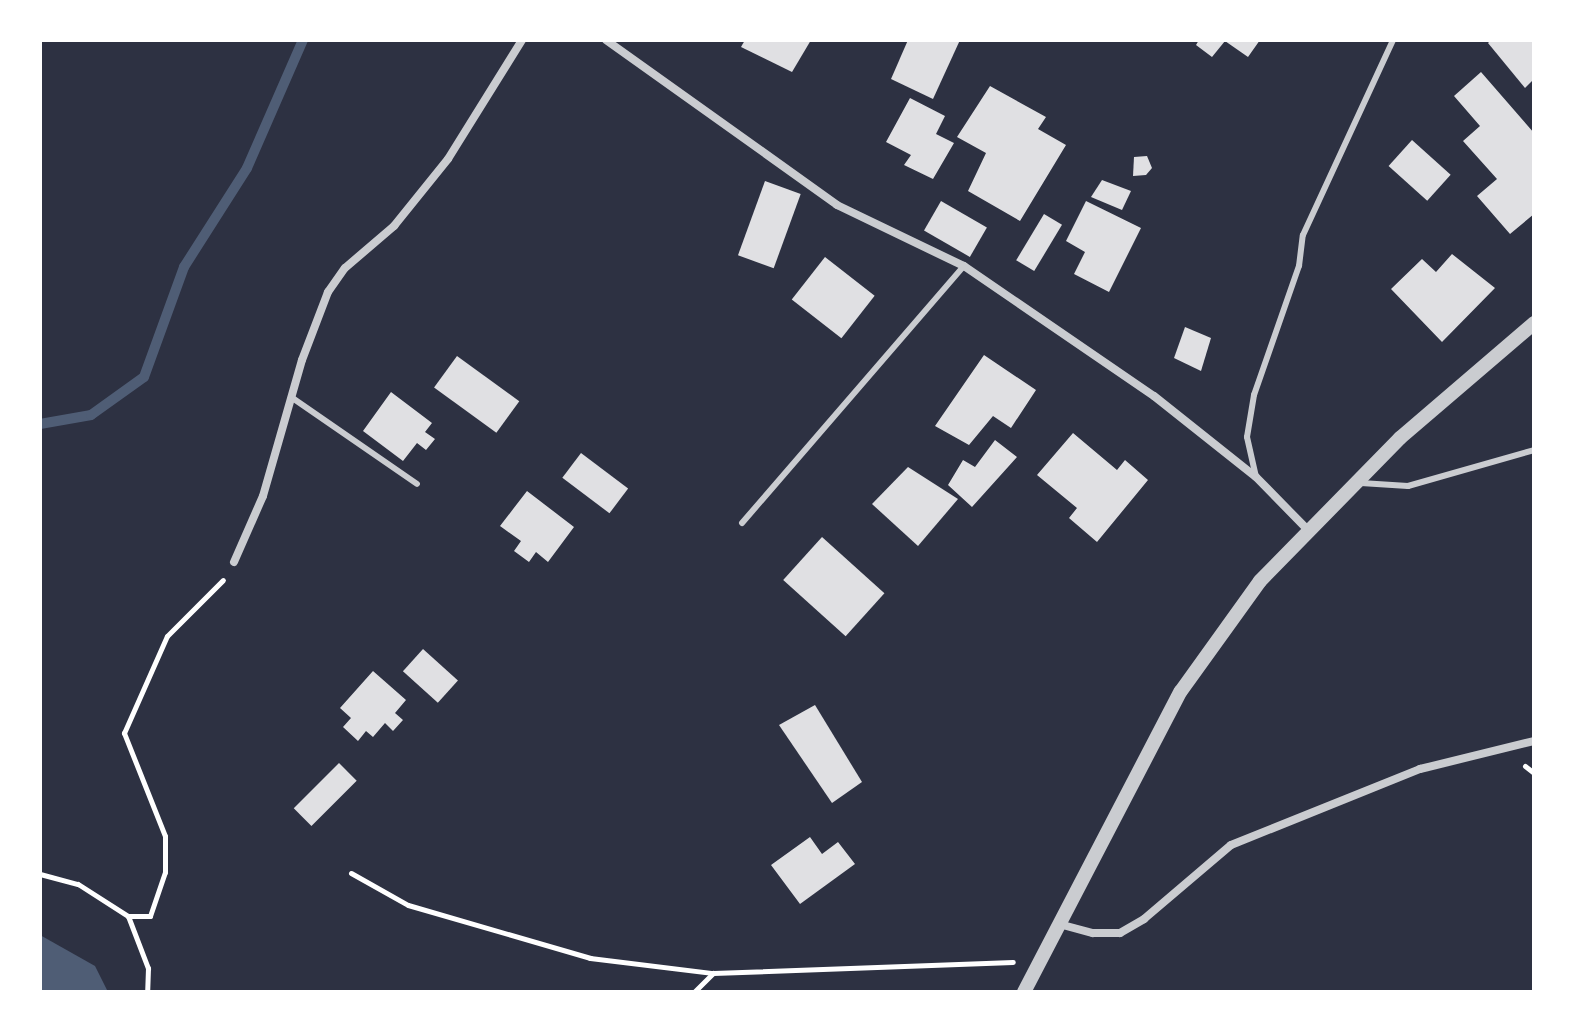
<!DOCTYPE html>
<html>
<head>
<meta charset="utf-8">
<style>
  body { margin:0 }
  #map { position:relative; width:1574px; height:1032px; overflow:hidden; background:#2d3142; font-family:"Noto Serif",serif }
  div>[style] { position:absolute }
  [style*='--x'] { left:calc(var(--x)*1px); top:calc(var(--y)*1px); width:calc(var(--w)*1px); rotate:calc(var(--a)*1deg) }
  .water>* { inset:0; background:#4f5d75 }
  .stream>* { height:10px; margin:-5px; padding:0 5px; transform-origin:5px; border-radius:5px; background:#4f5d75 }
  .building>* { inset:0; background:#e0e0e3; transform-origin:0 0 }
  .path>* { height:5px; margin:-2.5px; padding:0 2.5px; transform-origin:2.5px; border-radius:2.5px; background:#fff }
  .service>* { height:6px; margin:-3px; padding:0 3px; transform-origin:3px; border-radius:3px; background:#caccd0 }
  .minor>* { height:8px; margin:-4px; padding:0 4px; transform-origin:4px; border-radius:4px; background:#caccd0 }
  .tertiary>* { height:14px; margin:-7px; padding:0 7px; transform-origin:7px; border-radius:7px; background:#caccd0 }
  span { translate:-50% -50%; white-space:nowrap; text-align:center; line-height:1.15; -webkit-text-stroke:6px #fff; paint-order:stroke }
  .frame { position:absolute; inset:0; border:42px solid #fff; pointer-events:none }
</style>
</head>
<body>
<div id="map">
  <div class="water">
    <div style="clip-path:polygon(40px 935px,95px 966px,108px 992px,40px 992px)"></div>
  </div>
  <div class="stream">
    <div style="--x:40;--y:424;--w:52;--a:-10"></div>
    <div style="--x:91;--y:415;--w:65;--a:-35.6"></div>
    <div style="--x:144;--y:377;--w:117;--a:-70"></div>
    <div style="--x:184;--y:267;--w:117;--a:-57.5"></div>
    <div style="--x:247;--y:168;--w:140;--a:-66.4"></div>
  </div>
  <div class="building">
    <div style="clip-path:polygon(745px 40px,811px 40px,792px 72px,741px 47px)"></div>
    <div style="clip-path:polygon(908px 40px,960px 40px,933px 99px,891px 79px)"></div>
    <div style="clip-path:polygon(1199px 40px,1260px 40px,1248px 57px,1225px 41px,1212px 57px,1196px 45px)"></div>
    <div style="clip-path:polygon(1491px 40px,1534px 40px,1534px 79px,1525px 88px,1488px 43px)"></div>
    <div style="clip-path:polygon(1481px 72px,1534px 133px,1534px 214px,1510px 234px,1477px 196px,1497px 179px,1463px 141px,1480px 126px,1454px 96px)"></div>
    <div style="clip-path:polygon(990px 86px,1046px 117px,1038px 129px,1066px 145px,1020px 221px,968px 191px,986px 153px,957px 137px)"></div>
    <div style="clip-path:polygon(910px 98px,945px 116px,936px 134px,954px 143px,933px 179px,904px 165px,911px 155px,886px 142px)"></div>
    <div style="left:1412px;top:140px;width:52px;height:35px;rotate:42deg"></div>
    <div style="clip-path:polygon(1147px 156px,1152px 168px,1146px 175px,1133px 176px,1134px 157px)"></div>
    <div style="clip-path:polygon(1102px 180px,1131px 191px,1122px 210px,1091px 197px)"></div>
    <div style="left:765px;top:181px;width:38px;height:79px;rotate:20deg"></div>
    <div style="left:941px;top:201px;width:53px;height:34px;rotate:30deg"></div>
    <div style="clip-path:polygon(1086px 201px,1141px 228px,1109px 292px,1074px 274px,1085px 252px,1066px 241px)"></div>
    <div style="left:1044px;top:214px;width:21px;height:54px;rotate:31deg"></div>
    <div style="clip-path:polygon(1452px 254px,1495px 288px,1442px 342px,1391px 289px,1422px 259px,1436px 272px)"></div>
    <div style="left:825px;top:257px;width:63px;height:54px;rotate:38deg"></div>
    <div style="clip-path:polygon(1185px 327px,1211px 338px,1201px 371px,1174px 358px)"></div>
    <div style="clip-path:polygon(984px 355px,1036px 390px,1011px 428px,993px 416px,969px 445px,935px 426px)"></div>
    <div style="left:457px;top:356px;width:77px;height:39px;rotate:36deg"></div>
    <div style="clip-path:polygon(391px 392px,432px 423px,425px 432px,435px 439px,426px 450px,417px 443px,403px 461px,363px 431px)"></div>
    <div style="clip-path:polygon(1073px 433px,1117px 470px,1125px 460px,1148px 480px,1097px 542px,1069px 518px,1077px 508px,1037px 475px)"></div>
    <div style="clip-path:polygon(995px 440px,1017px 457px,972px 507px,948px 485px,963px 460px,975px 467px)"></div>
    <div style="left:581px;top:453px;width:59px;height:31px;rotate:37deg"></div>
    <div style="clip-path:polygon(908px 467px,958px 499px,918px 546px,872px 504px)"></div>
    <div style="clip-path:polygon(527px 491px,574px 527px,548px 562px,536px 552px,529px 562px,514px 551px,521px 541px,500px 526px)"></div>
    <div style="left:822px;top:537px;width:84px;height:58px;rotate:42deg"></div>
    <div style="left:423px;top:649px;width:47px;height:30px;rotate:42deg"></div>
    <div style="clip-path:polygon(373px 671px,406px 700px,395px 713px,403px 720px,393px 731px,385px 723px,373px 737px,366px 731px,358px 741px,343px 727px,351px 718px,340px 708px)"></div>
    <div style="clip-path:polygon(815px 705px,862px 782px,832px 803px,779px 725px)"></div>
    <div style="left:339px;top:763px;width:25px;height:64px;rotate:45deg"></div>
    <div style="clip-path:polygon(810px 837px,822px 854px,838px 842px,855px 864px,800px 904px,771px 865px)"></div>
  </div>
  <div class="path">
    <div style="--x:1525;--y:766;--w:11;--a:38"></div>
    <div style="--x:351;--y:873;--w:65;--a:29.3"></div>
    <div style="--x:408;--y:905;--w:190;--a:16.2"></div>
    <div style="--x:590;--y:958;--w:124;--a:7"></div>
    <div style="--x:713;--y:973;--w:300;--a:-2.1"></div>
    <div style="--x:40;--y:874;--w:39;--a:15"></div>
    <div style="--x:78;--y:884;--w:59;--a:32.6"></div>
    <div style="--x:128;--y:916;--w:56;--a:69"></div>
    <div style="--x:148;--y:968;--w:24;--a:92"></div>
    <div style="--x:128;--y:916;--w:22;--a:0"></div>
    <div style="--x:150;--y:916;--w:46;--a:-71.2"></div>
    <div style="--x:165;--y:872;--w:36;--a:-90"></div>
    <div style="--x:165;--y:836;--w:111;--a:-111.7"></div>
    <div style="--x:124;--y:733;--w:106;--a:-66.1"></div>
    <div style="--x:167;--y:636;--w:79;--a:-45"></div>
    <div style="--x:694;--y:992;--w:27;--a:-45"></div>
  </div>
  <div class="service">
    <div style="--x:291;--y:397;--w:153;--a:34.6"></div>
    <div style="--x:1256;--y:477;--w:41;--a:-102.7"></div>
    <div style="--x:1247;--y:437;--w:43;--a:-80.5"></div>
    <div style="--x:1254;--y:395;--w:137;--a:-70.8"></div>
    <div style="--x:1299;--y:266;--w:31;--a:-83"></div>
    <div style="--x:1303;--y:235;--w:215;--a:-65.2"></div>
    <div style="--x:1361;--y:483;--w:47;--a:3.7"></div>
    <div style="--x:1408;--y:486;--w:131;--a:-15.9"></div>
    <div style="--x:742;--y:523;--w:340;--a:-49.2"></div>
  </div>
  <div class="minor">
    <div style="--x:606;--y:40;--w:284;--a:35.5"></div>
    <div style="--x:837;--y:205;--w:141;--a:25.7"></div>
    <div style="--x:964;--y:266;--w:230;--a:34.4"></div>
    <div style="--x:1154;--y:396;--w:130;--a:38.5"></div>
    <div style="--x:1256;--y:477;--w:73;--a:45.6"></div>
    <div style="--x:234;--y:562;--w:72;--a:-66.3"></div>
    <div style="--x:263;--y:496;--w:141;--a:-74"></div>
    <div style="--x:302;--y:360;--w:73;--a:-69.1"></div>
    <div style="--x:328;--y:292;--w:29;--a:-55"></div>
    <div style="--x:345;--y:268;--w:65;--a:-40.6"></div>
    <div style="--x:394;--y:226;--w:86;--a:-51.1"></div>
    <div style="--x:448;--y:159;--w:140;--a:-58.1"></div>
    <div style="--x:1059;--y:924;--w:35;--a:15"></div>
    <div style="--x:1093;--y:933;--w:27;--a:0"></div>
    <div style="--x:1120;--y:933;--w:28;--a:-30"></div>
    <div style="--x:1144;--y:919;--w:114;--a:-40.4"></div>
    <div style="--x:1231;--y:845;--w:204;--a:-21.9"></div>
    <div style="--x:1420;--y:769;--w:117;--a:-13.8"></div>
  </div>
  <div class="tertiary">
    <div style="--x:1024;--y:992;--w:339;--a:-62.5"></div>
    <div style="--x:1181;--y:691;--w:135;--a:-54.3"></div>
    <div style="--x:1260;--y:581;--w:200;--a:-45.6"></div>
    <div style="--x:1400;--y:438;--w:177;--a:-40.6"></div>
  </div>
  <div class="frame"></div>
</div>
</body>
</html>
